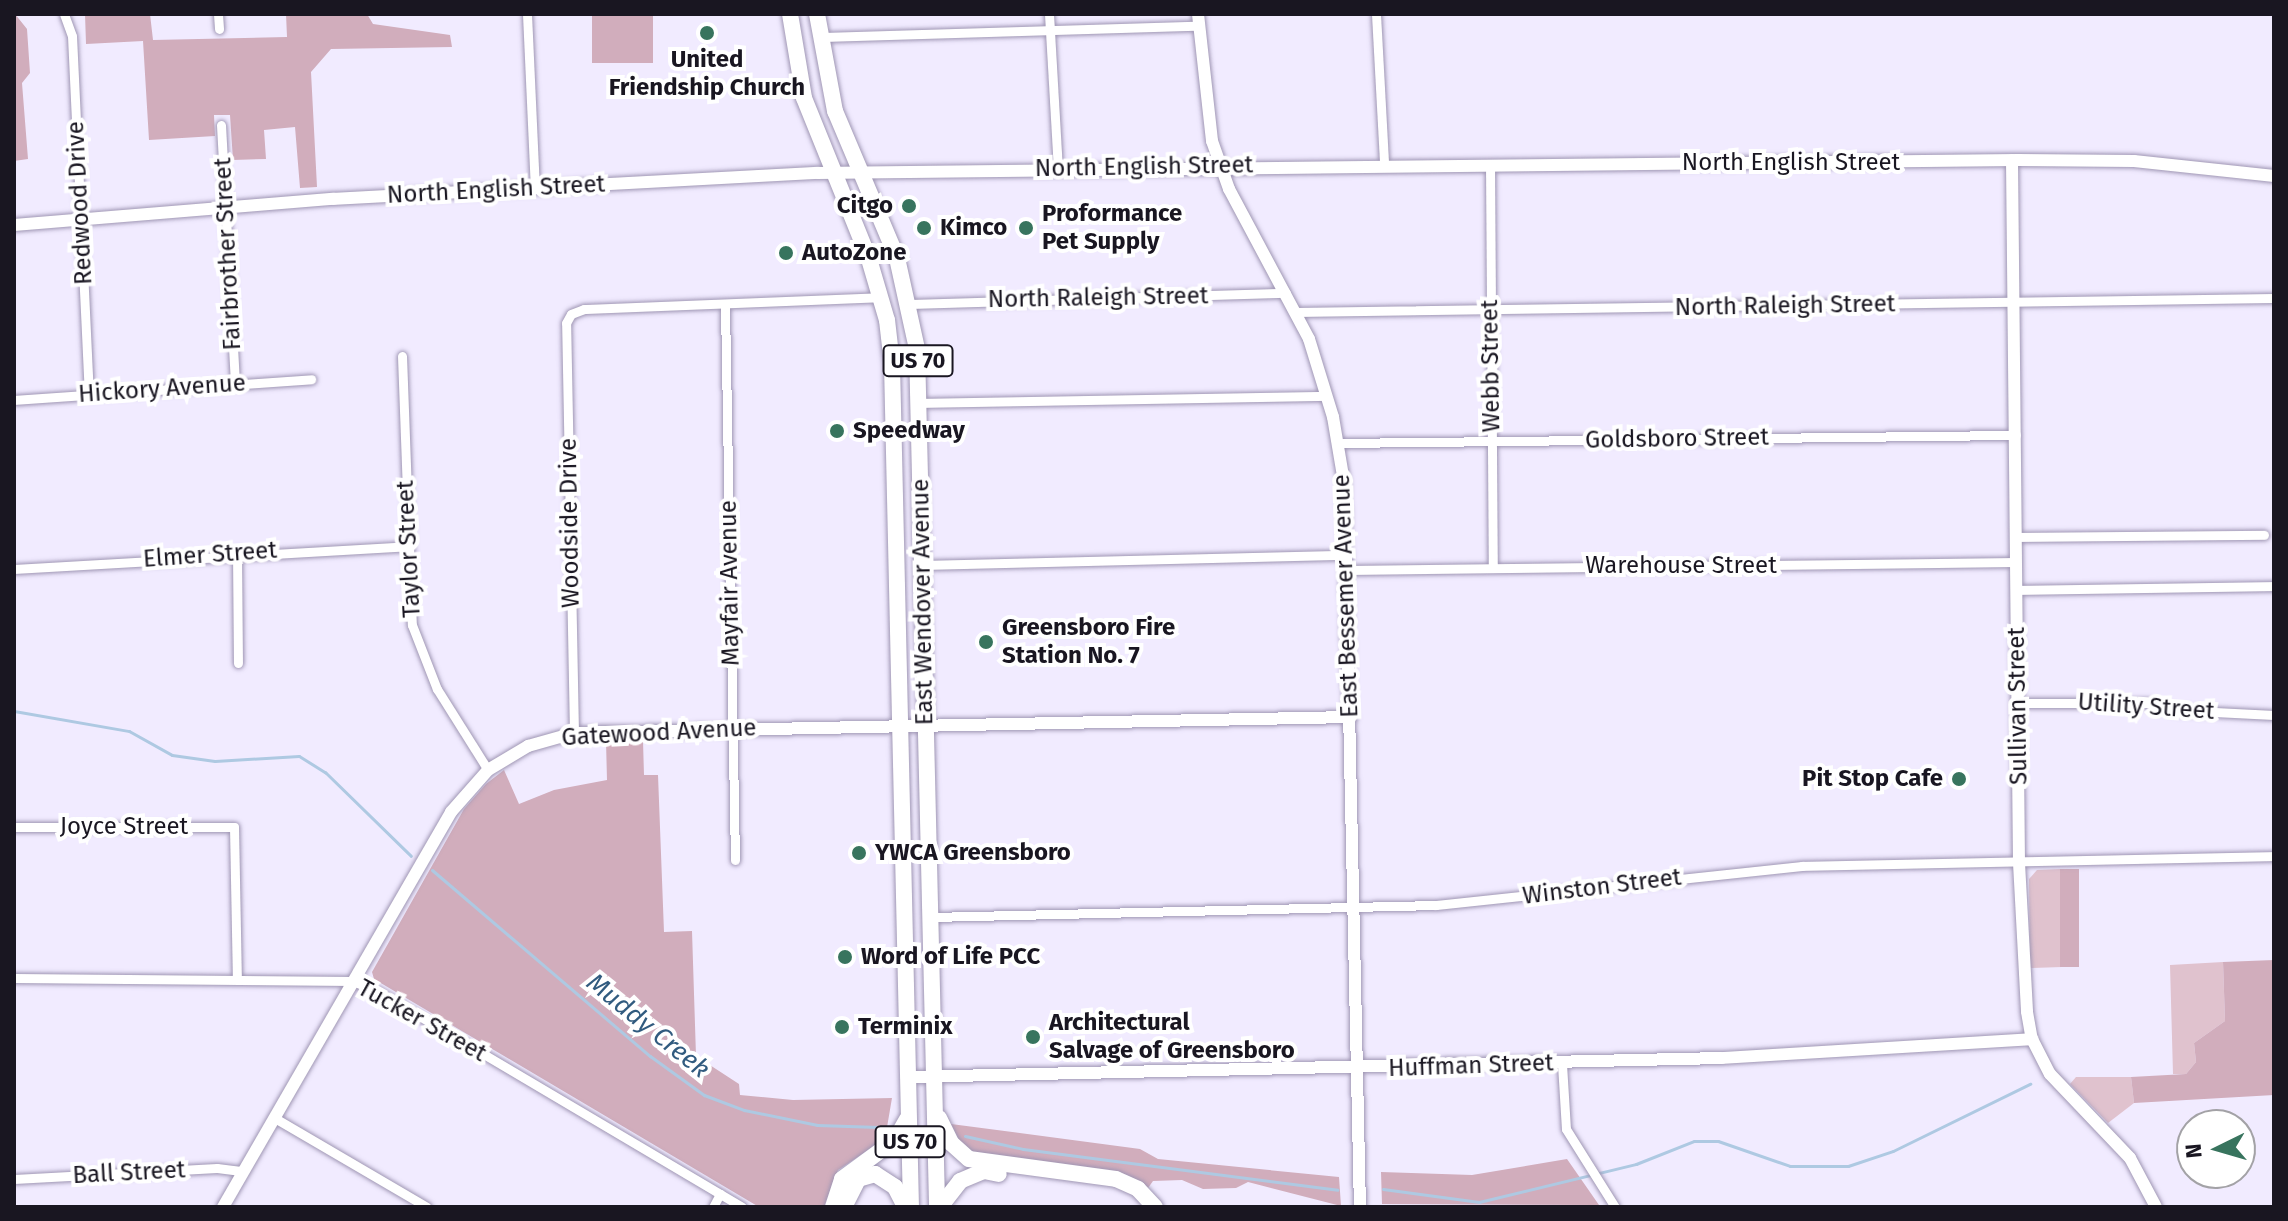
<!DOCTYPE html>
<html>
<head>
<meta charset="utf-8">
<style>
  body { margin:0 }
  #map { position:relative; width:2288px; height:1221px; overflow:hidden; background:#f1ebff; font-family:"Fira Sans",sans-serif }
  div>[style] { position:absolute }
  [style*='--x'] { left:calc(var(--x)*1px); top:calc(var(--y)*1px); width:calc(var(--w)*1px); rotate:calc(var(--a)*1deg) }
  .green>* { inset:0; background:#e0c2ce }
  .forest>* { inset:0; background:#d1adbc; transform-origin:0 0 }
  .stream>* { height:3px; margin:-1.5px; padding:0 1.5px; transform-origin:1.5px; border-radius:1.5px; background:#aec9e2 }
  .roads { filter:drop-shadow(0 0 2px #9f96b4) drop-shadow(0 0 2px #9f96b4) }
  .street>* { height:9px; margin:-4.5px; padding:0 4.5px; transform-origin:4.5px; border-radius:4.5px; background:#fff }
  .secondary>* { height:12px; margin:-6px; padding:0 6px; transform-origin:6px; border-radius:6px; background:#fff }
  .highway>* { height:16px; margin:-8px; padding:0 8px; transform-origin:8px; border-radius:8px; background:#fff }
  .dots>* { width:22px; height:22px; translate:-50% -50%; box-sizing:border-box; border:4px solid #fff; border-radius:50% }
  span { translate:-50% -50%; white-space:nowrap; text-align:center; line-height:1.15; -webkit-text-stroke:8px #fff; paint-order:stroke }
  .shield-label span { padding:2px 6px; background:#fff; border:2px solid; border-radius:6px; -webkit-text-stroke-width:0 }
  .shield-label { font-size:22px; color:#191621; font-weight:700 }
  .poi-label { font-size:24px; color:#191621; font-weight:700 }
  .right { translate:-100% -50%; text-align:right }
  .left { translate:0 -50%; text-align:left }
  .street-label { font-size:24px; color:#191621 }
  .water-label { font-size:26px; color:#315b7f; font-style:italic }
  .frame { position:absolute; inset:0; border:16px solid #191621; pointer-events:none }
  .north { position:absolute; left:2176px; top:1109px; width:80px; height:80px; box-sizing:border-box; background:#fff; border:2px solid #a3a2a6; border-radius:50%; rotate:265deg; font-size:22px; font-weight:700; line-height:32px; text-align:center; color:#191621 }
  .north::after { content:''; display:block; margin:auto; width:28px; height:36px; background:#38745e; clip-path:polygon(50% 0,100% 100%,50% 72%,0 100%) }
</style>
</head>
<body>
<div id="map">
  <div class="green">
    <div style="clip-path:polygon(2060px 869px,2062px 967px,2030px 968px,2029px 879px,2037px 870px)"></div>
    <div style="clip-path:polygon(2223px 962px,2225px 1021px,2194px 1043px,2196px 1062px,2186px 1074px,2173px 1074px,2170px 965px)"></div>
    <div style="clip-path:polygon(2076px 1077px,2131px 1077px,2134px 1103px,2108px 1123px,2070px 1084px)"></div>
  </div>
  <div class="forest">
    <div style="clip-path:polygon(15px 14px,27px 29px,30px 73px,22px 83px,28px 159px,14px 161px)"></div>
    <div style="clip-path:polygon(85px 14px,150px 14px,153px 40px,287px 37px,286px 14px,367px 14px,373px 24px,450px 35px,452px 47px,331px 49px,311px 72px,317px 187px,300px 188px,295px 127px,264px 130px,266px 159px,233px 160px,230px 115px,214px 115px,215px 136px,149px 140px,143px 41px,86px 44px)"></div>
    <div style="left:592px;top:14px;width:61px;height:49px"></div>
    <div style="clip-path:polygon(606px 741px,643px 741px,644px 775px,658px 775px,664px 932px,692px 931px,696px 1056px,739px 1084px,740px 1095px,793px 1100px,892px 1098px,885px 1139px,838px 1170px,824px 1207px,759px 1207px,374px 979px,372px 972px,464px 809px,486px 784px,504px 770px,519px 804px,554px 790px,607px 780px)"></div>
    <div style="left:2060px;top:869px;width:19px;height:98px"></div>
    <div style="clip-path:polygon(2274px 960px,2274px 1095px,2134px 1103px,2131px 1077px,2186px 1074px,2196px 1062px,2194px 1043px,2225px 1021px,2223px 962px)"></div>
    <div style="clip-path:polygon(951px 1124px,1140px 1149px,1158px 1159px,1339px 1177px,1341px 1206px,1248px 1182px,1236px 1188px,1203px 1189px,1182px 1180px,1153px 1181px,1148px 1188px,1127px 1175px,977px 1156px,960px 1142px)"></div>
    <div style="clip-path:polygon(1567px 1159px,1599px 1205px,1382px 1204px,1381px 1172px,1472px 1175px)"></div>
  </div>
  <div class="stream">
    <div style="--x:14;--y:711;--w:117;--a:9.9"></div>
    <div style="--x:129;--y:731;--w:49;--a:29.2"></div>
    <div style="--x:172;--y:755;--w:43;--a:7.9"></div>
    <div style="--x:215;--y:761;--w:84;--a:-3.4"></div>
    <div style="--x:299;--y:756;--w:31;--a:32"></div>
    <div style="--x:325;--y:772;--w:120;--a:44.3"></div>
    <div style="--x:432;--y:870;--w:287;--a:40.5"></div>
    <div style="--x:650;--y:1056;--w:67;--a:35.8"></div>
    <div style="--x:704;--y:1095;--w:43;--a:20.6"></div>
    <div style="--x:744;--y:1110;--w:75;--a:11.6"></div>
    <div style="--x:817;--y:1125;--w:62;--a:1.8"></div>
    <div style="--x:965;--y:1136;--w:59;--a:12.6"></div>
    <div style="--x:1023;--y:1149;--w:317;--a:7.4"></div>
    <div style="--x:1383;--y:1189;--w:97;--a:7.7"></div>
    <div style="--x:1479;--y:1202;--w:162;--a:-13.6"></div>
    <div style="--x:1636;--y:1164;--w:62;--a:-21.6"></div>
    <div style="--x:1694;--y:1141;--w:24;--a:0"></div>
    <div style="--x:1718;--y:1141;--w:76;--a:19.1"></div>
    <div style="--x:1790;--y:1166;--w:58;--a:0"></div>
    <div style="--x:1848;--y:1166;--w:47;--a:-18.4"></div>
    <div style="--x:1893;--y:1151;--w:153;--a:-26.1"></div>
  </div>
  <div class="roads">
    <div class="street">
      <div style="--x:64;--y:14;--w:23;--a:70"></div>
      <div style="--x:72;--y:36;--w:357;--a:87.3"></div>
      <div style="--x:218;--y:14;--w:15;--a:86"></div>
      <div style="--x:527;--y:14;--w:175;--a:87.4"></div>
      <div style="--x:1049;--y:14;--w:154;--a:86.7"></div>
      <div style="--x:1376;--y:14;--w:149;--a:86.9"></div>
      <div style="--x:819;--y:37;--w:380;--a:-1.7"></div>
      <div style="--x:221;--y:125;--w:258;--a:86.9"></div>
      <div style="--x:1490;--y:164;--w:403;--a:89.6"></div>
      <div style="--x:910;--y:304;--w:376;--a:-1.7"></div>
      <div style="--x:725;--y:305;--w:555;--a:88.97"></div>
      <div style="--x:1295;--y:312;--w:979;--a:-0.82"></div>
      <div style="--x:402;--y:356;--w:269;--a:87.9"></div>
      <div style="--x:412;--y:625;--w:69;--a:68.7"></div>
      <div style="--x:437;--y:689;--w:96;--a:57.8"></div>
      <div style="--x:14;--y:400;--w:298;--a:-4"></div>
      <div style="--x:920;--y:403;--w:407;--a:-1"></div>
      <div style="--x:1338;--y:443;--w:678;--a:-0.68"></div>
      <div style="--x:2016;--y:537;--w:248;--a:-0.5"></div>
      <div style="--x:237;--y:552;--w:111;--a:89.5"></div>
      <div style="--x:922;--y:565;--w:424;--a:-1.4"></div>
      <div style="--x:14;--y:569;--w:394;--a:-3.3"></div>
      <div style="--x:1347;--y:570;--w:669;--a:-0.69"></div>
      <div style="--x:2017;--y:590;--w:257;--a:-0.9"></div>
      <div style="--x:2018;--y:703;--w:132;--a:0"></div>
      <div style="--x:2150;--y:703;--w:26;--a:16"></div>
      <div style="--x:2175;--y:710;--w:99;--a:2.9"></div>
      <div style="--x:574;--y:733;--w:410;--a:-91.1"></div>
      <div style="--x:566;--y:323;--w:10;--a:-61"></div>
      <div style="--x:571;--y:314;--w:14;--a:-21"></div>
      <div style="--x:584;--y:309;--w:297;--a:-2.3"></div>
      <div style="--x:14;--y:827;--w:220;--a:0"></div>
      <div style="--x:234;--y:827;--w:152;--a:88.9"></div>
      <div style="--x:931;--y:917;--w:505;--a:-1.36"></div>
      <div style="--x:1436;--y:905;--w:368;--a:-6.1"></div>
      <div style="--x:1802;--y:866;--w:472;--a:-1.2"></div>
      <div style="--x:14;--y:978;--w:339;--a:0.5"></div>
      <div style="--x:353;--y:981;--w:26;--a:23"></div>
      <div style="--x:377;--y:991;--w:424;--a:30.6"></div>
      <div style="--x:1562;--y:1064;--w:65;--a:86.5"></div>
      <div style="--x:1566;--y:1129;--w:92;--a:57.9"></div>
      <div style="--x:273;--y:1117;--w:178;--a:30.3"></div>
      <div style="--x:14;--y:1179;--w:203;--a:-3.1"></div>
      <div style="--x:217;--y:1168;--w:26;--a:7"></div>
      <div style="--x:713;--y:1207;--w:15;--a:-62"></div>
    </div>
    <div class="secondary">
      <div style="--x:1198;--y:14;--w:128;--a:83.7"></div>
      <div style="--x:1212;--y:141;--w:51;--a:70.5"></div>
      <div style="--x:1229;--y:189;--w:170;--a:61.9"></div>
      <div style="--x:1309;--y:339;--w:82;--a:72.9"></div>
      <div style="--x:1333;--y:417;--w:66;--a:80.4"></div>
      <div style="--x:1344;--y:482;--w:725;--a:88.74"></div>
      <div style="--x:2012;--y:160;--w:703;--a:89.43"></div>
      <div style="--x:2019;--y:863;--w:149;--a:86.9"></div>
      <div style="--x:2027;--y:1012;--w:27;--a:80"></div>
      <div style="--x:2032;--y:1039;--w:39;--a:63"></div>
      <div style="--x:2050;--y:1074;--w:116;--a:46.4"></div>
      <div style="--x:2130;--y:1158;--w:55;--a:62"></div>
      <div style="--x:14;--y:225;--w:320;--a:-4.7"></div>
      <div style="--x:333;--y:199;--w:485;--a:-3.1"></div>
      <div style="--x:817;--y:173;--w:1201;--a:-0.62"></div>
      <div style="--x:2018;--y:160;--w:116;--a:0.5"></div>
      <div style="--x:2134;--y:161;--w:141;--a:6.1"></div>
      <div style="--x:909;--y:1077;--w:813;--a:-1.34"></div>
      <div style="--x:1722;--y:1058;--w:311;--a:-3.5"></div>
      <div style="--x:223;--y:1207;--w:456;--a:-60"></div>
      <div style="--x:451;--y:812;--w:56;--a:-48.6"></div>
      <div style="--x:488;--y:770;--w:47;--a:-31"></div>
      <div style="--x:528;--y:746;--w:48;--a:-15.8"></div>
      <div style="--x:574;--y:733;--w:777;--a:-1.18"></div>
    </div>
    <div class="highway">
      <div style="--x:790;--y:14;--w:85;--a:80.5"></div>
      <div style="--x:804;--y:98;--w:174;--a:68"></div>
      <div style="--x:869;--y:259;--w:64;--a:73.6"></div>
      <div style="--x:887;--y:320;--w:44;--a:83.5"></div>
      <div style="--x:892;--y:364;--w:843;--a:88.71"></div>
      <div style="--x:817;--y:14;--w:99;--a:79.5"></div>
      <div style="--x:835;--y:111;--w:160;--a:67.1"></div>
      <div style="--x:897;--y:258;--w:93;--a:77.6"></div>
      <div style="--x:917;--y:349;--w:858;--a:88.66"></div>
      <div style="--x:939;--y:1118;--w:28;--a:64"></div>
      <div style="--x:951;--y:1143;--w:24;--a:42"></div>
      <div style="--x:969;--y:1159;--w:148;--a:7.7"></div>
      <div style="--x:1116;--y:1179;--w:24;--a:24"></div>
      <div style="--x:1138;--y:1189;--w:25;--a:47"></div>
      <div style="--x:833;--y:1207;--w:29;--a:-72"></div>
      <div style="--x:842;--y:1179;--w:66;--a:-36.3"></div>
      <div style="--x:895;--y:1140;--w:24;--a:-60"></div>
      <div style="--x:844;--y:1207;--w:31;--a:-63"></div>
      <div style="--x:858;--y:1179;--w:18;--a:-16"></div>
      <div style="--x:875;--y:1174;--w:24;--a:33"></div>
      <div style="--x:895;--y:1187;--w:22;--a:63"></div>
      <div style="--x:940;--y:1207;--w:33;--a:-52"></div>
      <div style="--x:960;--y:1181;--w:26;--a:-23"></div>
      <div style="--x:984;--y:1171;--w:15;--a:11"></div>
    </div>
  </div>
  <div class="dots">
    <div style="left:707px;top:33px;background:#38745e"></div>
    <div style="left:909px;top:206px;background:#38745e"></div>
    <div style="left:924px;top:228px;background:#38745e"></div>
    <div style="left:1026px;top:228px;background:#38745e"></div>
    <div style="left:786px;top:253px;background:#38745e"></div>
    <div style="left:837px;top:431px;background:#38745e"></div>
    <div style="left:986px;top:642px;background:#38745e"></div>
    <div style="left:1959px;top:779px;background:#38745e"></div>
    <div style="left:859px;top:853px;background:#38745e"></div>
    <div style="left:845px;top:957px;background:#38745e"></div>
    <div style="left:842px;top:1027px;background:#38745e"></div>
    <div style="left:1033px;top:1037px;background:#38745e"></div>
  </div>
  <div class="shield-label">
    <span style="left:918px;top:361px">US 70</span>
    <span style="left:910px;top:1142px">US 70</span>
  </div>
  <div class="poi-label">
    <span style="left:707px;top:74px">United<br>Friendship Church</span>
    <span class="right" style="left:893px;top:206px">Citgo</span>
    <span class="left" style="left:1042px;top:228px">Proformance<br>Pet Supply</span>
    <span class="left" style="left:940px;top:228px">Kimco</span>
    <span class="left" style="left:802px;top:253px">AutoZone</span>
    <span class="left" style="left:853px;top:431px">Speedway</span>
    <span class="left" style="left:1002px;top:642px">Greensboro Fire<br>Station No. 7</span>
    <span class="right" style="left:1943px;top:779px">Pit Stop Cafe</span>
    <span class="left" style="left:875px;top:853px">YWCA Greensboro</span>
    <span class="left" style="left:861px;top:957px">Word of Life PCC</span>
    <span class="left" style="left:1049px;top:1037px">Architectural<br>Salvage of Greensboro</span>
    <span class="left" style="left:858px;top:1027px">Terminix</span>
  </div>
  <div class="street-label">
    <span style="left:1791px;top:163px">North English Street</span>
    <span style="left:1144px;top:167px;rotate:-1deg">North English Street</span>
    <span style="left:496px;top:190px;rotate:-3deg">North English Street</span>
    <span style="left:80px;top:203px;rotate:-93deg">Redwood Drive</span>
    <span style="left:228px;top:254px;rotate:-93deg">Fairbrother Street</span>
    <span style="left:1098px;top:298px;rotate:-1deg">North Raleigh Street</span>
    <span style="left:1785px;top:306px;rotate:-1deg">North Raleigh Street</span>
    <span style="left:1491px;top:366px;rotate:-91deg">Webb Street</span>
    <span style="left:162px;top:389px;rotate:-4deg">Hickory Avenue</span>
    <span style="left:1677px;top:439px;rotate:-1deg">Goldsboro Street</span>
    <span style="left:570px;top:523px;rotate:-91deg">Woodside Drive</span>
    <span style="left:409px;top:549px;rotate:-93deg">Taylor Street</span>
    <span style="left:210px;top:555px;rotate:-4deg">Elmer Street</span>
    <span style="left:1681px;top:566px">Warehouse Street</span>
    <span style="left:730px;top:583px;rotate:-91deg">Mayfair Avenue</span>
    <span style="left:1346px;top:596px;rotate:-92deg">East Bessemer Avenue</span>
    <span style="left:923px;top:602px;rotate:-91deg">East Wendover Avenue</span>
    <span style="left:2018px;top:706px;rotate:-91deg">Sullivan Street</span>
    <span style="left:2146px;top:707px;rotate:4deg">Utility Street</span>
    <span style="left:659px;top:733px;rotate:-3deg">Gatewood Avenue</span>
    <span style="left:124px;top:827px">Joyce Street</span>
    <span style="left:1602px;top:887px;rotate:-7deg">Winston Street</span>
    <span style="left:422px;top:1021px;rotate:29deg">Tucker Street</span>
    <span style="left:1471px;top:1066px;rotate:-2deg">Huffman Street</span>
    <span style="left:129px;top:1173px;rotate:-3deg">Ball Street</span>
  </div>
  <div class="water-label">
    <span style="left:648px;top:1026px;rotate:39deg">Muddy Creek</span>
  </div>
  <div class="frame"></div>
  <div class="north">N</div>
</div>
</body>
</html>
